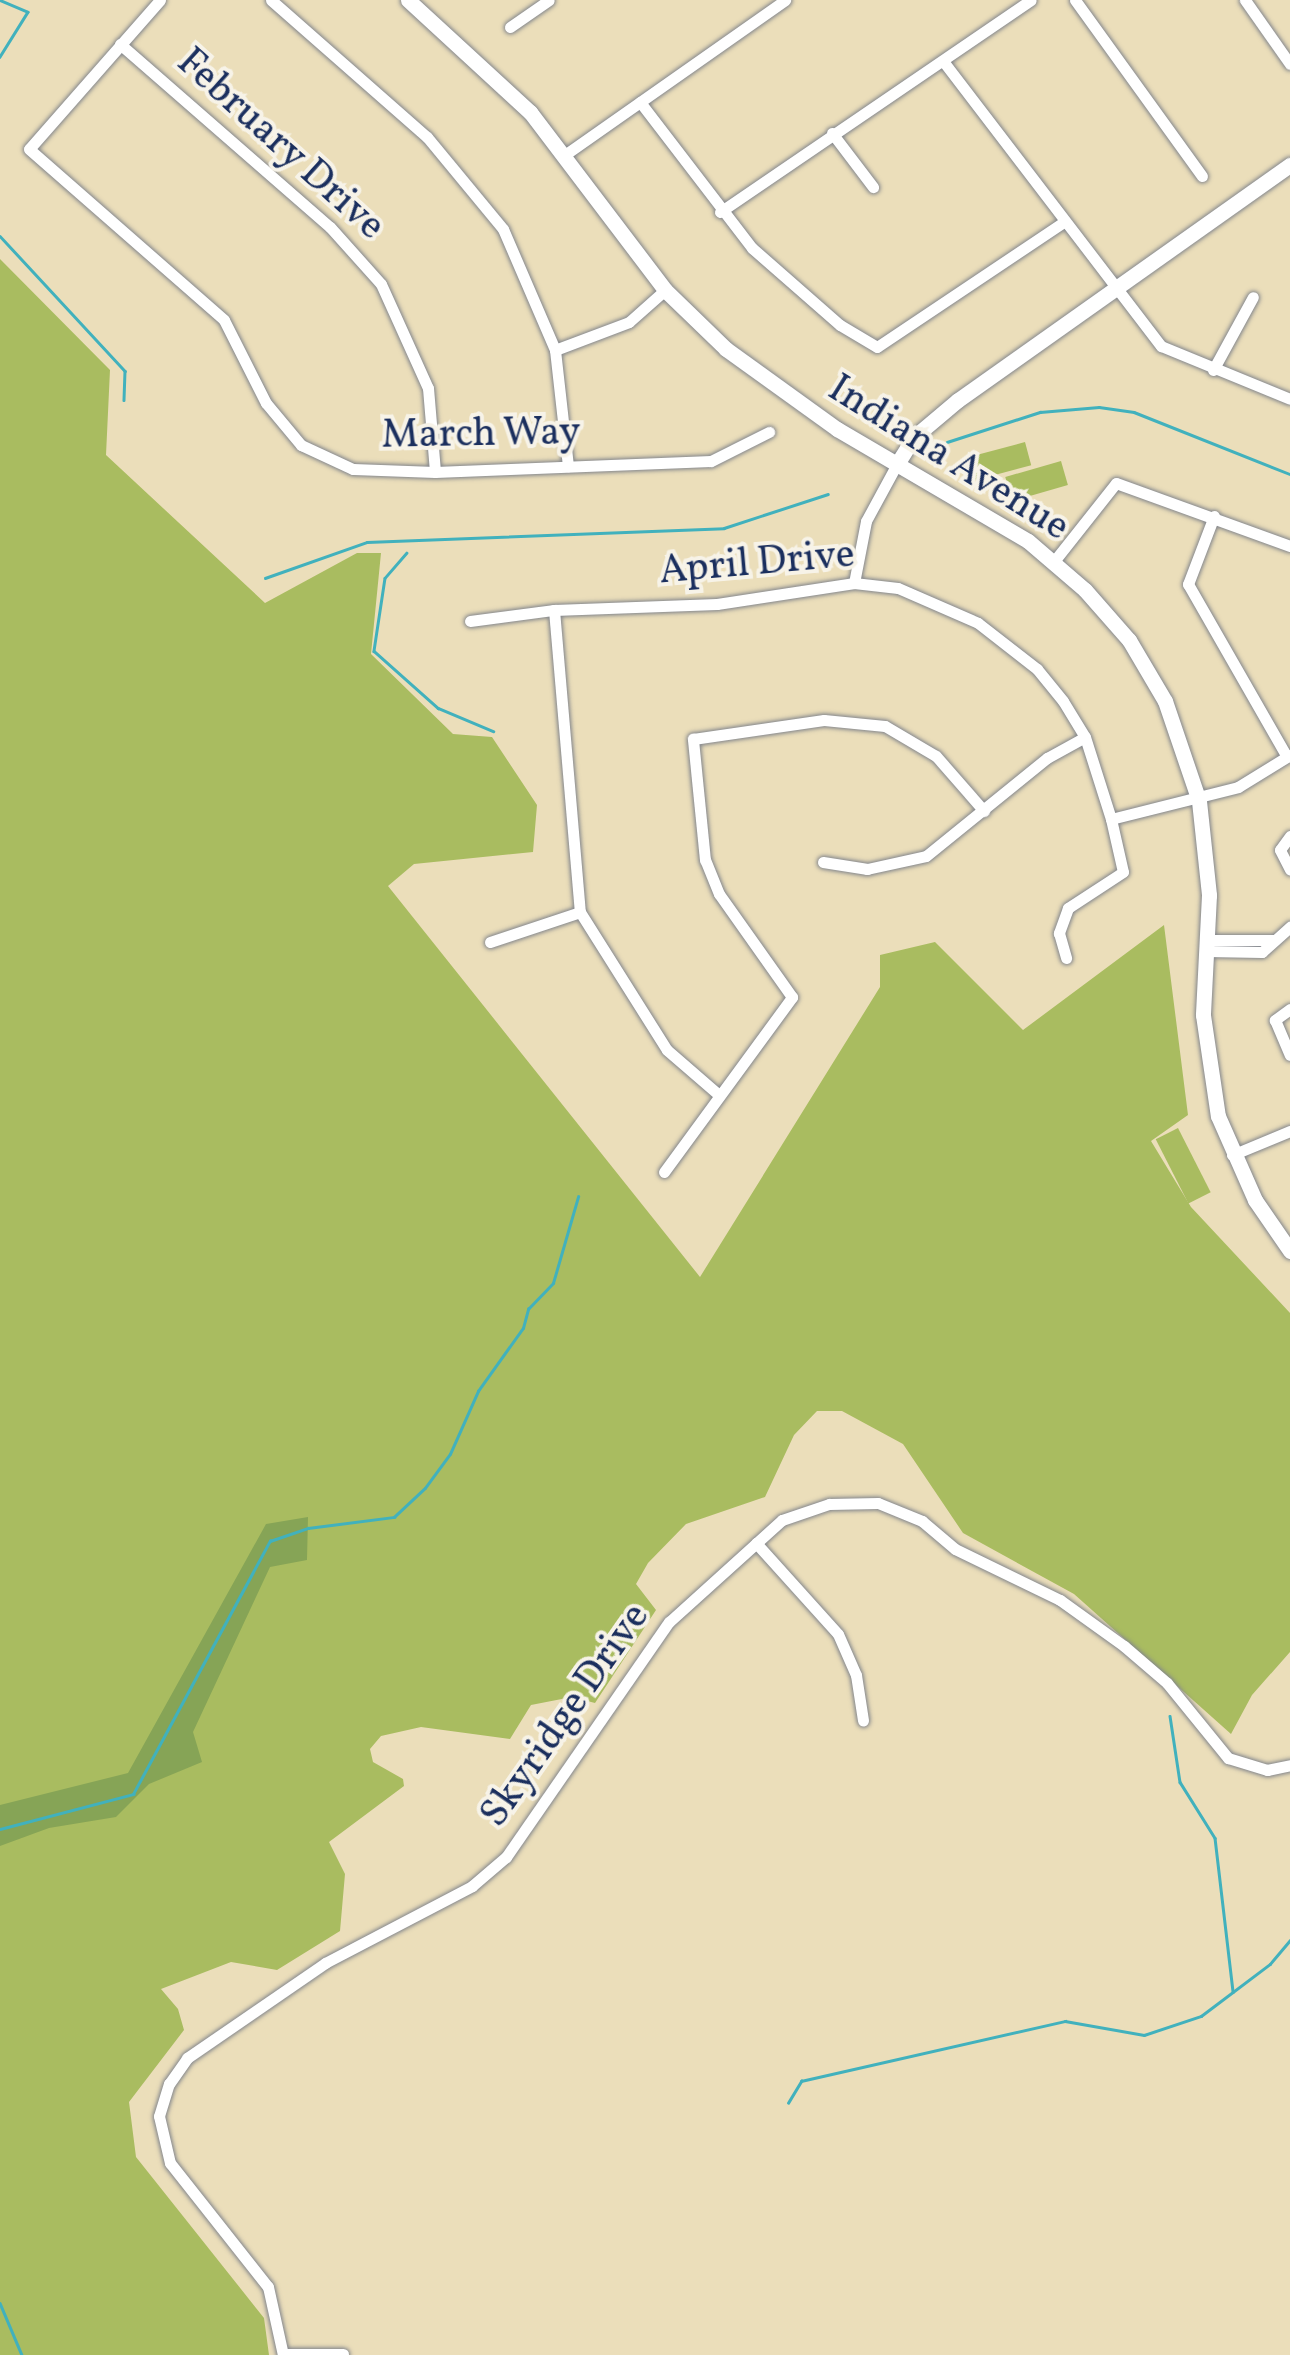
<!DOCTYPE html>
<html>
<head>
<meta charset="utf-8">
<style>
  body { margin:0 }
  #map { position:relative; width:1290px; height:2355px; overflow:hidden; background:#ebdeba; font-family:Vollkorn,serif }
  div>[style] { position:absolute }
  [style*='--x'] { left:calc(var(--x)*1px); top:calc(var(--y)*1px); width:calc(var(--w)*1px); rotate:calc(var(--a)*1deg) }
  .green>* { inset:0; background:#a9bc60; transform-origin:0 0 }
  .forest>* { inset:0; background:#86a456 }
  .stream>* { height:2.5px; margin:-1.25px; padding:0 1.25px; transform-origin:1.25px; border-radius:1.25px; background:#41b1bd }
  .roads { filter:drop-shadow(0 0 2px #83868c) drop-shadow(0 0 2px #83868c) }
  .minor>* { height:11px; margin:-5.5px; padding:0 5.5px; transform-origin:5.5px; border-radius:5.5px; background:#fff }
  .tertiary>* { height:15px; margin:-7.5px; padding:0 7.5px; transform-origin:7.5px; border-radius:7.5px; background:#fff }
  span { translate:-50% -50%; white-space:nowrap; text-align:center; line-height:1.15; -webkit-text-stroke:8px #f7f3e8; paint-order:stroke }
  .street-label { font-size:40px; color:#1b2f5e }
</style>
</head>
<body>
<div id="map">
  <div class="green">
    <div style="clip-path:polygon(0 259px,110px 370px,106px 455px,265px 603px,357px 553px,381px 553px,371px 654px,453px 734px,492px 737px,537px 805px,533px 852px,414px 864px,388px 886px,700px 1277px,880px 987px,880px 955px,935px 942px,1023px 1030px,1164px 925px,1188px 1115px,1151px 1141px,1191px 1207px,1290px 1313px,1290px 1652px,1252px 1695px,1231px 1734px,1074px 1594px,963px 1533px,903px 1444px,842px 1411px,817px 1411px,794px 1435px,765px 1497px,686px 1524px,648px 1563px,636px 1584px,656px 1610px,595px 1703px,572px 1697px,531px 1705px,510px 1739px,421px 1727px,381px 1736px,370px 1749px,373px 1762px,403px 1779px,404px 1786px,329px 1842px,345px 1874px,340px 1931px,277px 1970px,231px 1962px,161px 1989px,178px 2009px,184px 2030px,129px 2102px,136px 2157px,264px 2318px,269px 2355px,0 2355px)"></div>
    <div style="left:1025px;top:442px;width:24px;height:58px;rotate:75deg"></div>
    <div style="left:1061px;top:461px;width:25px;height:58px;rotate:74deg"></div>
    <div style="left:1178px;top:1128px;width:72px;height:25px;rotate:63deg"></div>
  </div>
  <div class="forest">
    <div style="clip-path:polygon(308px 1517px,307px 1560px,270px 1567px,193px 1732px,202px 1762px,149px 1784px,116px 1817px,49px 1828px,0 1846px,0 1805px,128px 1773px,266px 1524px)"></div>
  </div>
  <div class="stream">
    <div style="--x:0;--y:0;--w:30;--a:23"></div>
    <div style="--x:28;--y:12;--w:53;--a:121.9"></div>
    <div style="--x:0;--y:236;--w:184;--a:47.2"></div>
    <div style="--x:125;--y:371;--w:29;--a:92"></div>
    <div style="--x:947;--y:442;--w:98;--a:-17.9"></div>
    <div style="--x:1040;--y:412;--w:59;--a:-4.8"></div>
    <div style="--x:1099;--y:407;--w:35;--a:8"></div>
    <div style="--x:1134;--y:412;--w:168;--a:21.7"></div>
    <div style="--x:407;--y:553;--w:33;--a:131"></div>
    <div style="--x:385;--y:578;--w:74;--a:98.6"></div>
    <div style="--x:374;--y:651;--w:86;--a:41.7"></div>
    <div style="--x:438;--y:708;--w:60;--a:22.7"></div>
    <div style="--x:265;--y:578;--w:108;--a:-19.4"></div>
    <div style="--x:367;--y:542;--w:357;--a:-2.2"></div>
    <div style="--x:724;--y:528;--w:109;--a:-18.1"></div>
    <div style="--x:1170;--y:1716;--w:67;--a:81.4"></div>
    <div style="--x:1180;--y:1782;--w:66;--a:58"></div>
    <div style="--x:1215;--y:1838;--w:155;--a:83.3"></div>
    <div style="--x:0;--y:1829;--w:138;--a:-14.7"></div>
    <div style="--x:133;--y:1794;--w:288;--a:-61.6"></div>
    <div style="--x:270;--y:1541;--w:40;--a:-18.9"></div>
    <div style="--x:308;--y:1528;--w:87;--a:-7.3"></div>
    <div style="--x:394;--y:1517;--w:42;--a:-43.1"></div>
    <div style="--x:425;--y:1488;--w:42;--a:-53.7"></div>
    <div style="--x:450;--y:1454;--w:69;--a:-66"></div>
    <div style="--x:478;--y:1391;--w:77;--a:-54.5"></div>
    <div style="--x:523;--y:1328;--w:20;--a:-75"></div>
    <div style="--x:528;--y:1309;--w:36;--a:-46"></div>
    <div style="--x:553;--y:1283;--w:90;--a:-73.8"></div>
    <div style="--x:788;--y:2103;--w:26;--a:-59"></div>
    <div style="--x:801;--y:2081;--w:271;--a:-12.8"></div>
    <div style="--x:1065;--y:2021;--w:80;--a:10"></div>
    <div style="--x:1144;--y:2035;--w:60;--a:-18.4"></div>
    <div style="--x:1201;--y:2016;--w:86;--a:-37"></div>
    <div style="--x:1270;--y:1964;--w:31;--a:-50"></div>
    <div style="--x:0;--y:2303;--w:56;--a:67.1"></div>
  </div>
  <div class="roads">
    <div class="minor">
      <div style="--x:160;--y:0;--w:198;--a:131.3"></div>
      <div style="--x:29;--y:149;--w:259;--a:41.2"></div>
      <div style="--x:224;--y:320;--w:93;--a:63.2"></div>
      <div style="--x:266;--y:403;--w:55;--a:50.2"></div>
      <div style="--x:301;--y:445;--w:57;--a:24.8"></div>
      <div style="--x:353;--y:469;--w:82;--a:2.1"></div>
      <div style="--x:435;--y:472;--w:276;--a:-2.3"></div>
      <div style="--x:711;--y:461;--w:65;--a:-26.6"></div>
      <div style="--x:271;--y:0;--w:208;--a:41.3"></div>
      <div style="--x:427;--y:137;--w:119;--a:50.4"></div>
      <div style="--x:503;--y:229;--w:132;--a:66.7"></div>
      <div style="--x:555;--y:350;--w:117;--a:83.6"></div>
      <div style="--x:1075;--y:0;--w:217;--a:54.2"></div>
      <div style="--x:1245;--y:0;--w:78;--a:54.9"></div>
      <div style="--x:510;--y:27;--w:47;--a:-34.7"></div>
      <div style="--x:120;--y:44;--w:279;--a:41.1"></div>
      <div style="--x:330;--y:227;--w:76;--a:48.2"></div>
      <div style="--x:381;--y:284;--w:114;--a:65.7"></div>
      <div style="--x:428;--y:388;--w:84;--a:85.2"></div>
      <div style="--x:943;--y:61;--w:359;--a:52.6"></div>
      <div style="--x:1161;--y:346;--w:139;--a:22.3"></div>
      <div style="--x:640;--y:102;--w:184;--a:52.5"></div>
      <div style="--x:752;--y:248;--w:117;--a:41.2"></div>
      <div style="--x:840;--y:325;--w:43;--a:30.7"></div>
      <div style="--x:877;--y:347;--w:226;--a:-33.8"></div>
      <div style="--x:832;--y:133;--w:68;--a:52.8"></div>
      <div style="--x:566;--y:154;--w:268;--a:-35.1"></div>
      <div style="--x:720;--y:212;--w:376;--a:-34.3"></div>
      <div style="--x:555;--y:350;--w:79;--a:-20.7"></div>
      <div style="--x:629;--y:322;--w:48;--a:-41.6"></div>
      <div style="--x:1213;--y:370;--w:83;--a:-61.3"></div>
      <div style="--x:1214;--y:516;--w:73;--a:110.9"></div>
      <div style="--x:1188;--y:584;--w:199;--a:60.2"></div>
      <div style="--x:1055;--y:560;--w:98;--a:-51.6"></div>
      <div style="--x:1116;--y:483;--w:185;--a:19.9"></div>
      <div style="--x:854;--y:583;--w:63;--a:-79"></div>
      <div style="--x:866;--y:521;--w:65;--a:-61.5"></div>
      <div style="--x:554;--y:610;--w:303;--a:85.1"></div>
      <div style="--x:580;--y:912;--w:163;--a:57.8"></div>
      <div style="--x:667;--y:1050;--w:69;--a:40.9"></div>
      <div style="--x:470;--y:621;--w:85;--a:-7.5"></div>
      <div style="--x:554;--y:610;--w:163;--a:-2.1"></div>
      <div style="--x:717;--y:604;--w:139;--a:-8.7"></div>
      <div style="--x:854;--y:583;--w:44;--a:6.5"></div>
      <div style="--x:898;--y:588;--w:87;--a:23.6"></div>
      <div style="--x:978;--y:623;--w:75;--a:37.9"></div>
      <div style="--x:1037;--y:669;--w:41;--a:50.9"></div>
      <div style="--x:1063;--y:701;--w:42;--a:58.6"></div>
      <div style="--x:1085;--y:737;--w:86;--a:72.4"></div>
      <div style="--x:1111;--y:819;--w:54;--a:77.2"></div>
      <div style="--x:1123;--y:872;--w:66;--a:146.8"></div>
      <div style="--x:1068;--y:908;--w:27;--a:110"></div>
      <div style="--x:1059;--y:933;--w:26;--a:74"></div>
      <div style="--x:1111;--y:819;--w:131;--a:-14.1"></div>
      <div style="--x:1238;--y:787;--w:61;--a:-31.6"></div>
      <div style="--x:1290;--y:836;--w:17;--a:126"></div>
      <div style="--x:1280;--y:850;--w:22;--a:63"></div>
      <div style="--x:823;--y:862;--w:45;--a:9"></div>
      <div style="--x:867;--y:869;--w:60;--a:-12.4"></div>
      <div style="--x:926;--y:856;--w:156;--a:-39"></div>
      <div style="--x:1047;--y:758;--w:43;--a:-28.9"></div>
      <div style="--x:1207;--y:940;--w:66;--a:0"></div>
      <div style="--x:490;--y:942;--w:95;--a:-18.4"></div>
      <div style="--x:1206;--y:951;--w:56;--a:1"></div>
      <div style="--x:1262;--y:952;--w:38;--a:-42"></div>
      <div style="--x:1290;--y:1009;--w:19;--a:144"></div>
      <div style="--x:1275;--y:1020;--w:38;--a:67"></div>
      <div style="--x:1232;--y:1155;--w:63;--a:-22.5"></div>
      <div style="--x:664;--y:1172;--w:217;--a:-53.8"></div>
      <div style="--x:792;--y:997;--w:126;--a:-125.3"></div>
      <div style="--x:719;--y:894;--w:37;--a:-112"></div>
      <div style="--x:705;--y:860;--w:122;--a:-95.7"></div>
      <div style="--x:693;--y:739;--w:132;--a:-8.3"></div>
      <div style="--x:824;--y:720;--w:61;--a:5.6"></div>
      <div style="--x:885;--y:726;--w:59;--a:30.5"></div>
      <div style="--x:936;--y:756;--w:73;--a:48.9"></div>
      <div style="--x:756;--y:1543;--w:122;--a:48"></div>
      <div style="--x:838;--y:1634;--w:45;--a:66.3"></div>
      <div style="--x:856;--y:1675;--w:46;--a:81.2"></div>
      <div style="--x:283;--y:2354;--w:60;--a:0"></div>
      <div style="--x:283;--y:2355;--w:70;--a:-102.4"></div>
      <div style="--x:268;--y:2287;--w:158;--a:-128.3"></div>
      <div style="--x:170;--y:2163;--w:48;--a:-103.2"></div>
      <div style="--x:159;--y:2116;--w:34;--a:-73"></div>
      <div style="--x:169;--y:2084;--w:32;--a:-55"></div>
      <div style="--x:187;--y:2058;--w:168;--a:-34.5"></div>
      <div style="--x:325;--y:1963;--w:166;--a:-27.6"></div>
      <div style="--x:472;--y:1886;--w:45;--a:-40.5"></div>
      <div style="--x:506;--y:1857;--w:286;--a:-55.3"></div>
      <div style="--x:669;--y:1622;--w:152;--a:-42.1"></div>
      <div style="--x:782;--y:1520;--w:50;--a:-18.8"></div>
      <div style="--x:829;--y:1504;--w:49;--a:-1.2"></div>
      <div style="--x:878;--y:1503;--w:48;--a:22.2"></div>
      <div style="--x:922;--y:1521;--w:43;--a:40.3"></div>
      <div style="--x:955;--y:1549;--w:117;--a:25.9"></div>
      <div style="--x:1060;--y:1600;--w:79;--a:35.7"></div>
      <div style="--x:1124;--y:1646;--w:57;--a:40.7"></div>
      <div style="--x:1167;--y:1683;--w:97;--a:50.9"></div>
      <div style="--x:1228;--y:1758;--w:41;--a:17.1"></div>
      <div style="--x:1267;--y:1770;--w:24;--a:-12"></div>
    </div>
    <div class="tertiary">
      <div style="--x:408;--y:0;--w:166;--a:42.6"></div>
      <div style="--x:530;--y:112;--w:223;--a:52.8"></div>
      <div style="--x:665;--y:290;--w:85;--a:44"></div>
      <div style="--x:726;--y:349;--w:137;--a:35.8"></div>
      <div style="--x:837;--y:429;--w:221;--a:30.4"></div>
      <div style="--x:1028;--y:541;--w:75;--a:40.7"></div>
      <div style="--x:1085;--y:590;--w:67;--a:48.7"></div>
      <div style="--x:1129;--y:640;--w:71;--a:59.5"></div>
      <div style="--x:1165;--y:701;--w:106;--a:71.2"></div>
      <div style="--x:1199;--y:801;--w:95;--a:83.9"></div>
      <div style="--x:1209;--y:895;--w:120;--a:92.9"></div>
      <div style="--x:1203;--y:1015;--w:102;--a:81.6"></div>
      <div style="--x:1218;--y:1116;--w:92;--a:66.2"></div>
      <div style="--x:1255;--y:1200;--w:62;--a:55.5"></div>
      <div style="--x:897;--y:464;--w:32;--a:-58"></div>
      <div style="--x:914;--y:437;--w:57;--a:-40.1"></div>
      <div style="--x:958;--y:400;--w:407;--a:-35.3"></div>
    </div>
  </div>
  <div class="street-label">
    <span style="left:280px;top:145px;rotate:42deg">February Drive</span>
    <span style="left:481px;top:435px;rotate:-1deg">March Way</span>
    <span style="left:948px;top:459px;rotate:32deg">Indiana Avenue</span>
    <span style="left:757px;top:564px;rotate:-5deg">April Drive</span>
    <span style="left:566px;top:1716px;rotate:-55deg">Skyridge Drive</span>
  </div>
</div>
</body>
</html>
